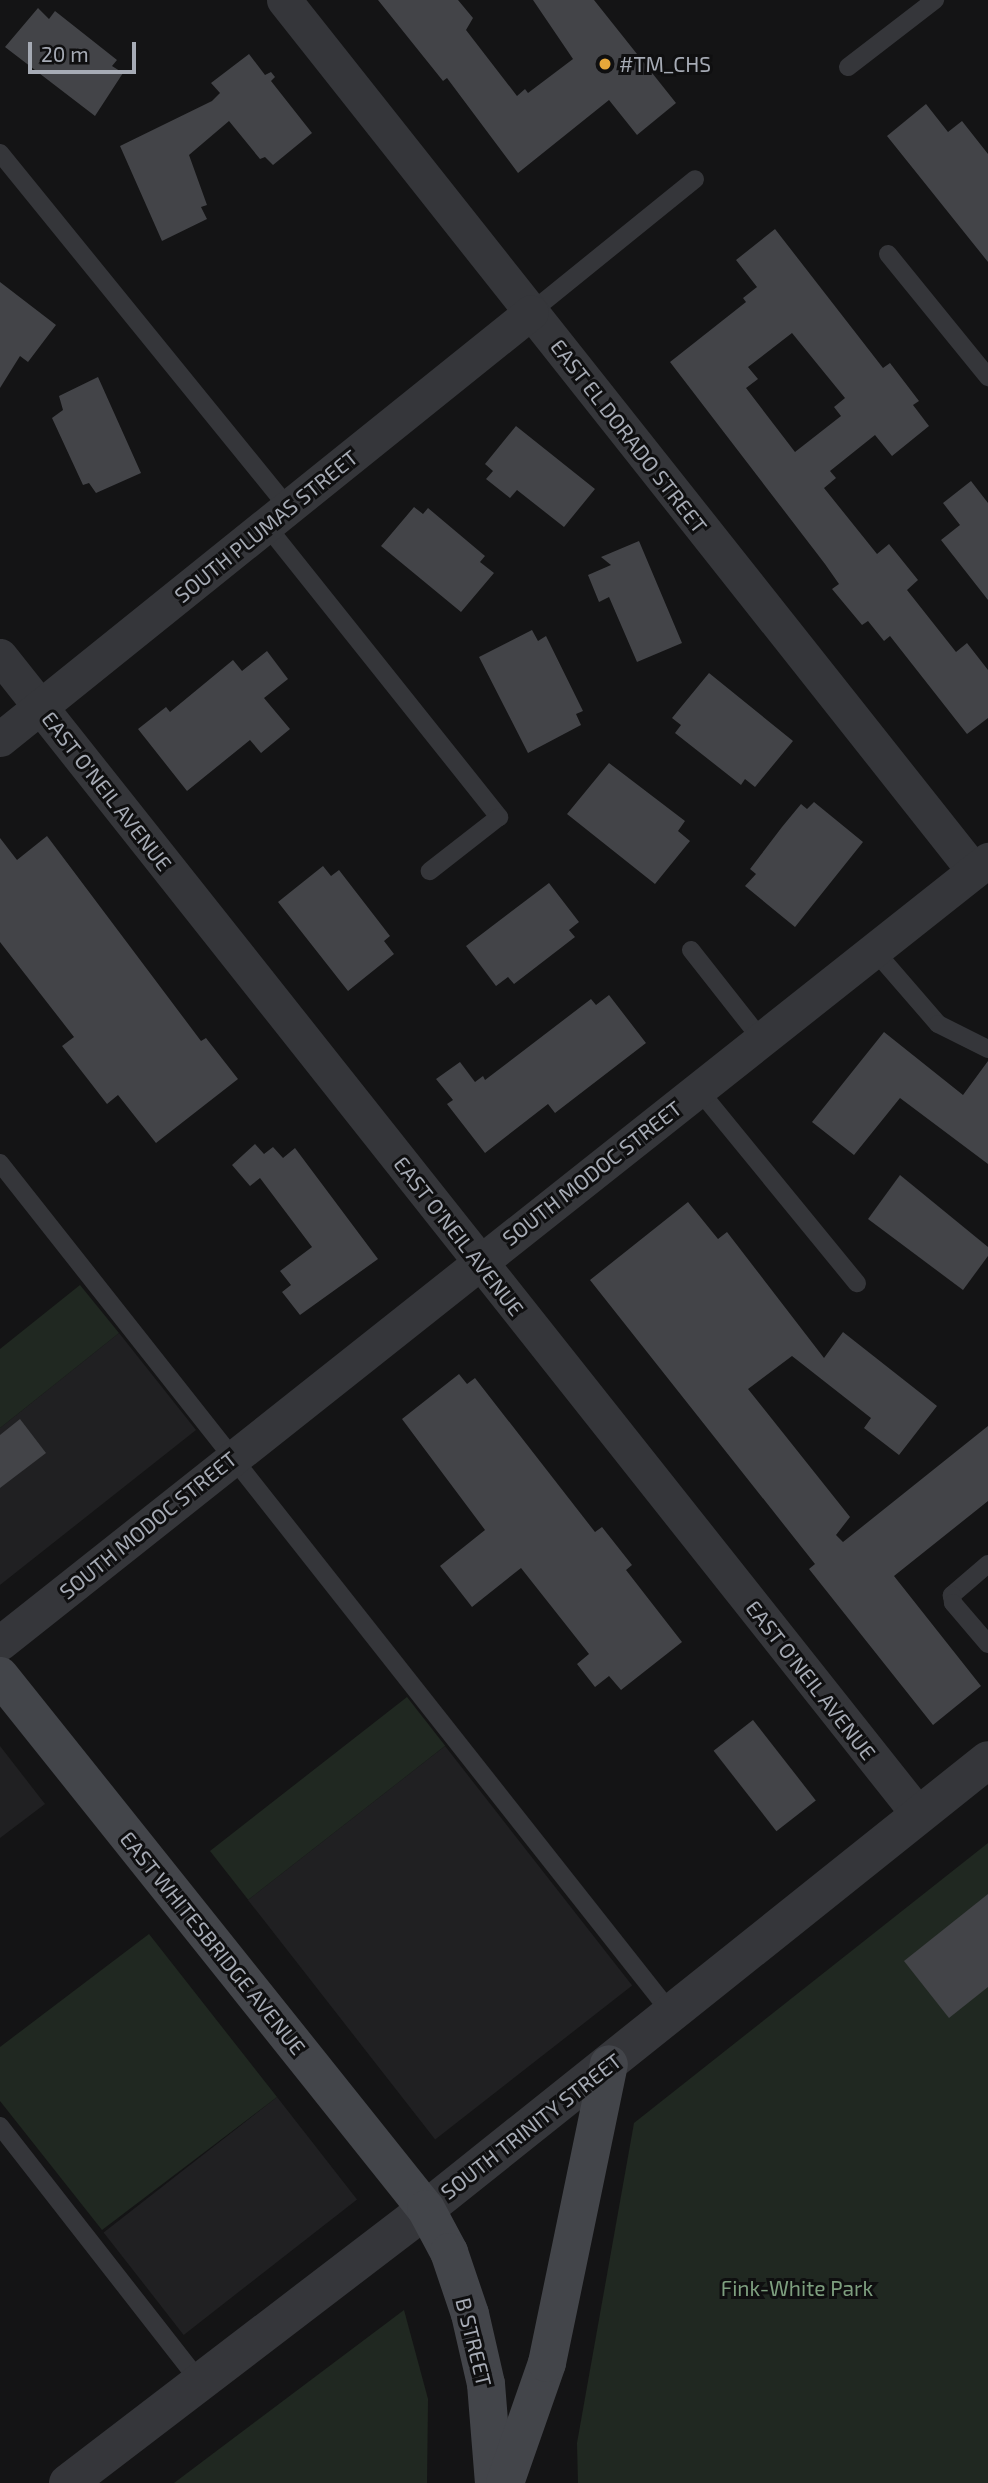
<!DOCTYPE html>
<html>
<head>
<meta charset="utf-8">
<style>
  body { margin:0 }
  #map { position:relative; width:988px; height:2483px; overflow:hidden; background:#141415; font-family:"Exo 2",sans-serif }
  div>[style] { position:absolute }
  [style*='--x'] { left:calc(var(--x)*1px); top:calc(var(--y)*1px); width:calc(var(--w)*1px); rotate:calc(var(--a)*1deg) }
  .built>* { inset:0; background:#202022; transform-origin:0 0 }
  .green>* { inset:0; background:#202821; transform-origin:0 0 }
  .building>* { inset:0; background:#434448; transform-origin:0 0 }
  .service>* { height:18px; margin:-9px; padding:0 9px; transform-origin:9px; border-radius:9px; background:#35363a }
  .minor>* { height:35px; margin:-17.5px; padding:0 17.5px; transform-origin:17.5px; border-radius:17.5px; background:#35363a }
  .tertiary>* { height:38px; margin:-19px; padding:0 19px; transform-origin:19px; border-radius:19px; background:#35363a }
  .secondary>* { height:38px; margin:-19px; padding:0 19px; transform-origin:19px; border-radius:19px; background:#43454a }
  .dots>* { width:19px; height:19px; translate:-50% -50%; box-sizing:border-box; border:4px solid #0f0f10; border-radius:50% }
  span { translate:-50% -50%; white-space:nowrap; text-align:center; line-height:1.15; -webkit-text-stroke:6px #0f0f10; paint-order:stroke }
  .poi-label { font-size:21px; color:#a6abb5 }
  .left { translate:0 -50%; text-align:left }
  .street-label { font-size:21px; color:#a6abb5 }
  .park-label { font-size:21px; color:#7e9f7f }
  .scale { position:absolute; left:28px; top:42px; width:108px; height:32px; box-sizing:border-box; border:4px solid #a6abb5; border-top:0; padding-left:9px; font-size:21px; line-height:24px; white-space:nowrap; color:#a6abb5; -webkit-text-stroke:5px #0f0f10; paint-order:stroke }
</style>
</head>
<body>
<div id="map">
  <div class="built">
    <div style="clip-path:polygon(119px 1333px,196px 1430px,0 1585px,0 1428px)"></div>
    <div style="clip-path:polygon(0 1746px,45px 1804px,0 1838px)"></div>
    <div style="left:445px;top:1746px;width:304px;height:250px;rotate:52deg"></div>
    <div style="left:277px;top:2097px;width:130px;height:220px;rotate:52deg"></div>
  </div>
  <div class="green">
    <div style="clip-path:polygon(80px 1285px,119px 1333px,0 1428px,0 1349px)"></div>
    <div style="left:407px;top:1697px;width:62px;height:250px;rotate:52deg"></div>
    <div style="clip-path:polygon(988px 1843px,988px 2483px,578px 2483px,577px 2443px,634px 2123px)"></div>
    <div style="clip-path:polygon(149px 1934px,277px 2097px,102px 2230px,0 2101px,0 2047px)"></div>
    <div style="clip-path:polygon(404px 2310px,428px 2399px,427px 2483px,174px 2483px)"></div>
  </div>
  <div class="building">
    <div style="clip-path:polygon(378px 0,458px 0,473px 18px,466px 30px,517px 96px,525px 89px,528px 93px,573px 59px,533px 0,594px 0,676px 103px,637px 135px,609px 100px,518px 173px,447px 78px,443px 81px)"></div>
    <div style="clip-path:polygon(38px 8px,49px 19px,55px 11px,117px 60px,112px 66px,123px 73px,95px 116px,5px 47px)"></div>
    <div style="clip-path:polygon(249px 54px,265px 75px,271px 72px,275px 77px,271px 81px,312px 133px,273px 165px,265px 157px,260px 159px,229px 121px,189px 155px,207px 205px,201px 207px,207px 219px,162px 241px,120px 146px,212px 101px,220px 93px,211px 83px)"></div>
    <div style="clip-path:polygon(926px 104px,948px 132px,962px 121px,988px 154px,988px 262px,887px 136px)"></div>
    <div style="clip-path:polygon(evenodd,775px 229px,883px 368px,890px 363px,919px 401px,913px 405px,929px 426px,892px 456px,875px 435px,830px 471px,836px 478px,824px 488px,877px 554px,889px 544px,918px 580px,907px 590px,956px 652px,967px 643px,988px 670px,988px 718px,967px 734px,890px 636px,884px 641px,868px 621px,862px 625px,832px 589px,839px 584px,825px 564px,670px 362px,746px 302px,743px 298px,757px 287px,736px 260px,775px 229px,792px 333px,845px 398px,834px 407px,841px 416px,795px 452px,746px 388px,758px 379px,748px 367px,792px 333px)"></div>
    <div style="clip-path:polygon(0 282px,56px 325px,28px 362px,20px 356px,0 388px)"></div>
    <div style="clip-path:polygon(98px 377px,141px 473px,96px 493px,89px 483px,83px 485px,52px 418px,63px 410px,59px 396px)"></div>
    <div style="clip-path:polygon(516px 426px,595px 489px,564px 527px,517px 490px,510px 498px,486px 479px,493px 471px,485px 464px)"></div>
    <div style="clip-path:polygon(971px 481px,988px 503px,988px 600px,941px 540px,960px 525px,943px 503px)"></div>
    <div style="clip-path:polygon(414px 507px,423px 514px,428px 508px,485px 556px,480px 562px,494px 573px,461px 612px,381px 546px)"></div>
    <div style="clip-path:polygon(639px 541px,682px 643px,637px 662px,609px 597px,599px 602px,588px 575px,611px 565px,601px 557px)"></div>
    <div style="clip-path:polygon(532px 630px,538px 641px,546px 636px,583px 711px,576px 714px,581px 725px,528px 753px,479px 657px)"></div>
    <div style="clip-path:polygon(267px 651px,288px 679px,264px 698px,290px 729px,261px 753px,250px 740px,187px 791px,138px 729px,166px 707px,170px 712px,233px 660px,242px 671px)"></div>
    <div style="clip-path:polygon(709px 673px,793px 741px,755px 787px,745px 779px,741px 785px,675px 733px,681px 725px,672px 718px)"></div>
    <div style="clip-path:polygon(609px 763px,685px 821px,678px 831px,690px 841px,655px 884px,567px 814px)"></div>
    <div style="clip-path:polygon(814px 802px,863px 842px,795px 927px,745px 886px,756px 874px,750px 869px,782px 827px,801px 804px,807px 809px)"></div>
    <div style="clip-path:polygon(47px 836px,201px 1041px,206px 1038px,238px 1079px,156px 1143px,118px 1095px,107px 1104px,62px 1046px,74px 1037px,0 942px,0 838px,17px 860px)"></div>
    <div style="clip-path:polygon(323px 866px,331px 876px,339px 870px,390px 936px,384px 941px,394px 954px,348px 991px,278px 902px)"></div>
    <div style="clip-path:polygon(549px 883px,579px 922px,569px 930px,575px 937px,514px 984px,508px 977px,496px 986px,466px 946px)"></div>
    <div style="clip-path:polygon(609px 995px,646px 1043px,555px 1113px,548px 1104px,485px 1153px,447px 1104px,453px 1100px,436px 1079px,460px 1062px,475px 1082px,483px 1076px,485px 1080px,591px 999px,596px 1005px)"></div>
    <div style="clip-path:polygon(884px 1032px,963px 1095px,988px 1061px,988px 1164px,900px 1098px,854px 1155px,812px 1122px)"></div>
    <div style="clip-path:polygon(255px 1144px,264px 1154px,273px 1147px,283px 1158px,295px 1148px,378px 1259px,300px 1315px,282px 1292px,291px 1285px,280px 1271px,312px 1247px,260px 1178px,250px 1186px,232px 1165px)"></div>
    <div style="clip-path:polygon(900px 1175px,988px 1247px,988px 1256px,963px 1290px,868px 1219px)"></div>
    <div style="clip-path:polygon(688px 1202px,718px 1239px,727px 1232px,824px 1358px,843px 1332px,937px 1406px,899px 1455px,864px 1428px,871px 1418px,792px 1356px,748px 1389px,850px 1517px,836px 1535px,843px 1542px,988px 1426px,988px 1501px,894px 1576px,981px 1686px,933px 1725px,809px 1569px,815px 1564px,590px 1280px)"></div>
    <div style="clip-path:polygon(459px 1374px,467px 1384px,475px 1378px,595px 1532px,602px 1527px,632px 1565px,626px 1570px,682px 1642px,621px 1690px,609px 1676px,595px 1687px,577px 1664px,589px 1654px,521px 1568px,472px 1607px,440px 1566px,485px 1530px,402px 1419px)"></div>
    <div style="clip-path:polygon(20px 1419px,46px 1453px,0 1488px,0 1435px)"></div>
    <div style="left:753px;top:1720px;width:102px;height:50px;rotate:52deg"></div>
    <div style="clip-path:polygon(988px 1894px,988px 1987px,949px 2018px,904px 1961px)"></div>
  </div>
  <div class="service">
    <div style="--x:848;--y:67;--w:110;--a:-37.6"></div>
    <div style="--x:0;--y:153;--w:457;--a:50.9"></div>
    <div style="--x:888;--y:254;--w:159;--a:50.9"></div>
    <div style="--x:531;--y:312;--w:211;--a:-39"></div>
    <div style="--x:266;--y:525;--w:374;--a:51.4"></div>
    <div style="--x:499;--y:817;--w:88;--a:142"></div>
    <div style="--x:691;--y:950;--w:113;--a:51.8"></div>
    <div style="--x:874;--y:950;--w:98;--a:49.1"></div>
    <div style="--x:938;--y:1024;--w:56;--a:26.6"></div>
    <div style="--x:698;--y:1089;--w:251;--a:50.7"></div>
    <div style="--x:0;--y:1163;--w:1083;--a:51.71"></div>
    <div style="--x:988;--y:1564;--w:48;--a:139.3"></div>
    <div style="--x:952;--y:1595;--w:8;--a:83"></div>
    <div style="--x:953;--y:1603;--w:54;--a:49.5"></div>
    <div style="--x:0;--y:2126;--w:325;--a:52"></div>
  </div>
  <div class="minor">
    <div style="--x:284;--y:0;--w:1111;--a:51.61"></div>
    <div style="--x:0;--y:656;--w:1479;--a:51.59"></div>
    <div style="--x:0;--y:739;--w:681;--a:-38.8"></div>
    <div style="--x:0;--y:1643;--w:1261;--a:-38.4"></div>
  </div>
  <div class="tertiary">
    <div style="--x:68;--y:2483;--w:451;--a:-37.4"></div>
    <div style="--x:426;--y:2209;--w:719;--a:-38.62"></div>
  </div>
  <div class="secondary">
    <div style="--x:0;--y:1676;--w:682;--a:51.37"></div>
    <div style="--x:426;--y:2209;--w:49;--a:61.9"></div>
    <div style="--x:449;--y:2252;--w:65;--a:71.3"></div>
    <div style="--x:470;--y:2314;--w:72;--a:77.1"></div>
    <div style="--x:486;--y:2384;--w:99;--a:85.4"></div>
    <div style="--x:505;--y:2483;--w:127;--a:-70.7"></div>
    <div style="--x:547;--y:2363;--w:305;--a:-78.3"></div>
  </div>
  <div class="dots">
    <div style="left:605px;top:64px;background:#e7a83a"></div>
  </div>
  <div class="poi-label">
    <span class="left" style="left:619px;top:64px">#TM_CHS</span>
  </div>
  <div class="street-label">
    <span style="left:629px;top:436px;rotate:52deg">EAST EL DORADO STREET</span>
    <span style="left:266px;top:526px;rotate:-39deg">SOUTH PLUMAS STREET</span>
    <span style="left:107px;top:791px;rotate:52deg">EAST O'NEIL AVENUE</span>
    <span style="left:592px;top:1173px;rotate:-38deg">SOUTH MODOC STREET</span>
    <span style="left:459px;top:1236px;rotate:52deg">EAST O'NEIL AVENUE</span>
    <span style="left:148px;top:1525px;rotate:-39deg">SOUTH MODOC STREET</span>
    <span style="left:811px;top:1680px;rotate:52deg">EAST O'NEIL AVENUE</span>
    <span style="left:213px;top:1943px;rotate:51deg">EAST WHITESBRIDGE AVENUE</span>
    <span style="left:531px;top:2126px;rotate:-38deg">SOUTH TRINITY STREET</span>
    <span style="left:474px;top:2342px;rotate:76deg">B STREET</span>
  </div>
  <div class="park-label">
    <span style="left:797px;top:2288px">Fink-White Park</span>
  </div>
  <div class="scale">20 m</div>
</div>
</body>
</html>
